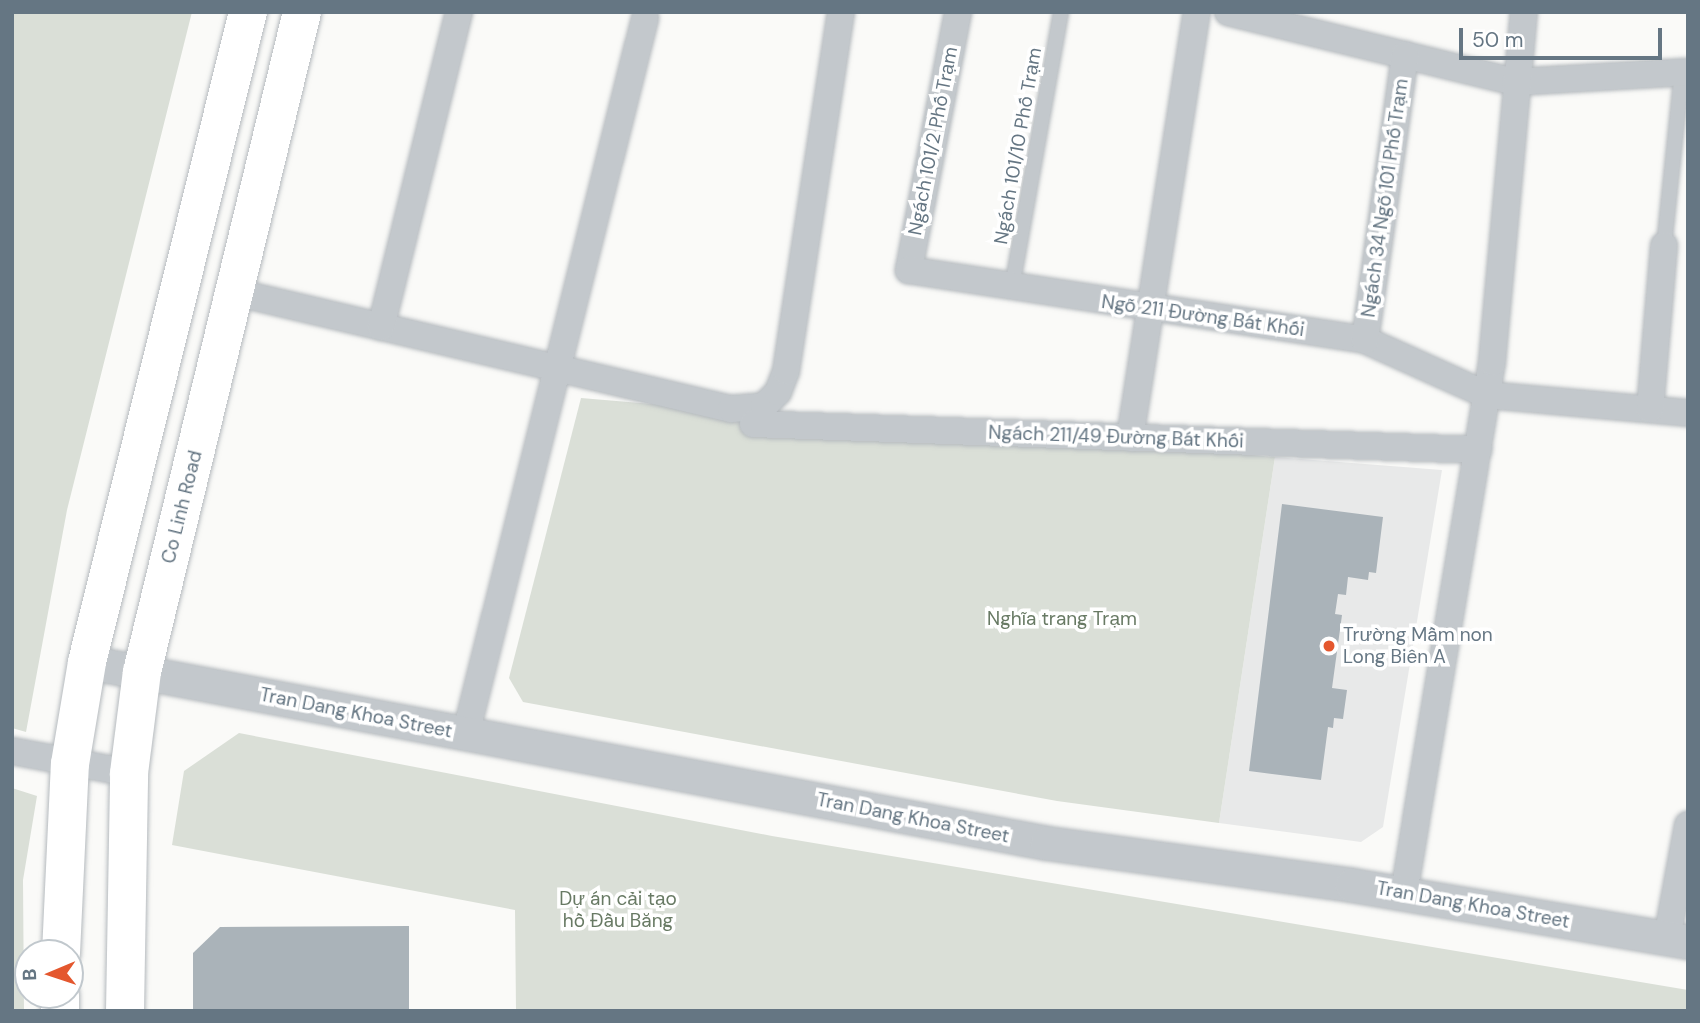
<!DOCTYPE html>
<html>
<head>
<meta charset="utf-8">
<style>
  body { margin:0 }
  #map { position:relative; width:1700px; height:1023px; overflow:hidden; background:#fafaf8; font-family:"DM Sans",sans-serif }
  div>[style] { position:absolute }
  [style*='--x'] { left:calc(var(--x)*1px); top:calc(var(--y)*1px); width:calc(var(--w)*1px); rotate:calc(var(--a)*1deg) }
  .built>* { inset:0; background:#e8e9e9 }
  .green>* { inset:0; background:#dadfd7 }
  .building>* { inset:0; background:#aab3b9 }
  .roads { filter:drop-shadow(0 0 2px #b5babe) drop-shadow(0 0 2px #b5babe) }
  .service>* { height:14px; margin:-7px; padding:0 7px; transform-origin:7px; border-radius:7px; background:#c3c8cc }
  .minor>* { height:26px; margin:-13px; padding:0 13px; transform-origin:13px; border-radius:13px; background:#c3c8cc }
  .tertiary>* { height:33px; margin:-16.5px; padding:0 16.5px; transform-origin:16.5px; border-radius:16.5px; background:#c3c8cc }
  .primary>* { height:38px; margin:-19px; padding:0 19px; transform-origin:19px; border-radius:19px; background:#fff }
  .dots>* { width:19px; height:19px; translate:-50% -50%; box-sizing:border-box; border:4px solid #fff; border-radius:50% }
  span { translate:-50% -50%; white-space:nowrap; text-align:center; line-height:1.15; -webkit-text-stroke:7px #fff; paint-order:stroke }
  .street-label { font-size:19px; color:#657683 }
  .park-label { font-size:19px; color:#687a64 }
  .poi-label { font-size:19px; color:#657683 }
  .left { translate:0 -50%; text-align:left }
  .frame { position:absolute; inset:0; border:14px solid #657683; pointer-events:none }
  .north { position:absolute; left:14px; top:939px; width:70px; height:70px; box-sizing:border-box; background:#fff; border:2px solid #c1c8cd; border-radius:50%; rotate:268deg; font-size:19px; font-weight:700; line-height:28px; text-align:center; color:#657683 }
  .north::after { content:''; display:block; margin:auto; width:24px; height:32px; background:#e4572e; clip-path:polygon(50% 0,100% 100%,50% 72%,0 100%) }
  .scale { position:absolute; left:1459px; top:28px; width:203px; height:32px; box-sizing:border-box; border:4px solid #657683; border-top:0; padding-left:9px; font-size:21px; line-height:24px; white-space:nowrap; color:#657683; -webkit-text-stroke:5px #fff; paint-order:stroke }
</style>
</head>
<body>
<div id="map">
  <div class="built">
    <div style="clip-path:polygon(1275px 457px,1442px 470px,1383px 827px,1361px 842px,1219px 823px)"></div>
  </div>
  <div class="green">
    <div style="clip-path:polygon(12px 12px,192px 12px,67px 510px,26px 732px,12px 728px)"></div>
    <div style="clip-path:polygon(581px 398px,1275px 457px,1219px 823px,1057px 801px,523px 702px,509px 678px)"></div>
    <div style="clip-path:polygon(239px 733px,772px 836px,1688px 990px,1688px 1011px,516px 1011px,515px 910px,172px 845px,184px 771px)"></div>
    <div style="clip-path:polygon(12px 788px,37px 796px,23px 880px,24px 1011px,12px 1011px)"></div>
  </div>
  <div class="building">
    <div style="clip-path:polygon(1282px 504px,1383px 517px,1376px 573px,1369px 572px,1368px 580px,1348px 577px,1346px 595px,1338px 594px,1335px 614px,1342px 615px,1332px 688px,1347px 690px,1343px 719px,1334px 718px,1333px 728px,1328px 727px,1321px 780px,1249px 771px)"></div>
    <div style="clip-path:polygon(409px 926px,409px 1010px,193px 1011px,193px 953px,220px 927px)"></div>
  </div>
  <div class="roads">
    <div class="service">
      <div style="--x:1664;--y:246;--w:175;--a:-84.1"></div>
      <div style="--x:1012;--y:287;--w:279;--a:-79.9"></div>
    </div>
    <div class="minor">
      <div style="--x:958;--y:12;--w:263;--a:100.8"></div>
      <div style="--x:909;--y:270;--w:461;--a:8.7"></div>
      <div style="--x:1365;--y:340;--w:134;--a:24.3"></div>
      <div style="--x:1487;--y:395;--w:202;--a:5.1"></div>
      <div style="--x:1228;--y:12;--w:295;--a:13.7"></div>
      <div style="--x:1515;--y:82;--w:173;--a:-3.3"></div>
      <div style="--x:234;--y:292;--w:511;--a:13.25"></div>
      <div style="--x:731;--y:409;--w:33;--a:-5"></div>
      <div style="--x:764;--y:406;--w:20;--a:-45"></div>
      <div style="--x:778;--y:392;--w:22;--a:-69"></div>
      <div style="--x:786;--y:371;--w:363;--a:-81.3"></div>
      <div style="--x:381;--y:327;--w:325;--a:-76.1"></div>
      <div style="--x:1365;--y:340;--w:288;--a:-82"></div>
      <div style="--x:1650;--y:409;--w:164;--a:-85.1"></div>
      <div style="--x:753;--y:424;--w:726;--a:2.05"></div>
      <div style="--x:1130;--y:438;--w:431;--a:-81.1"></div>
      <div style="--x:466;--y:733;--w:737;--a:-75.94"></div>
      <div style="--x:12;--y:751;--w:119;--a:10.6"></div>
      <div style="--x:1404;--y:893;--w:538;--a:-80.59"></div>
      <div style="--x:1492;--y:362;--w:351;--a:-84.8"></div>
      <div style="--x:1667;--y:938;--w:115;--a:-79.5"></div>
    </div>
    <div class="tertiary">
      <div style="--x:87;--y:662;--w:977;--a:10.68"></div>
      <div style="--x:1047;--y:843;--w:308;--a:7.8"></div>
      <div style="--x:1352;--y:885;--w:341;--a:9.6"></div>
    </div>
    <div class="primary">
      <div style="--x:61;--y:953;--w:189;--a:-87.3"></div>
      <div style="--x:70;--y:764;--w:103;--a:-80.5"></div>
      <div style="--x:87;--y:662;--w:670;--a:-76.09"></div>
      <div style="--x:60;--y:1011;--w:16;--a:-90"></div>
      <div style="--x:125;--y:1011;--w:238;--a:-89"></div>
      <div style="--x:129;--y:773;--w:102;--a:-82.7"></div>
      <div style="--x:142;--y:672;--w:679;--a:-76.37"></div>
    </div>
  </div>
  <div class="dots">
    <div style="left:1329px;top:646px;background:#e4572e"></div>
  </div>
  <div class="street-label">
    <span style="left:933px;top:141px;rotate:-79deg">Ngách 101/2 Phố Trạm</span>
    <span style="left:1018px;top:146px;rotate:-80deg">Ngách 101/10 Phố Trạm</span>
    <span style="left:1385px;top:198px;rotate:-82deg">Ngách 34 Ngõ 101 Phố Trạm</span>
    <span style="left:1203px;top:316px;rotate:8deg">Ngõ 211 Đường Bát Khối</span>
    <span style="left:1116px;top:437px;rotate:2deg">Ngách 211/49 Đường Bát Khối</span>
    <span style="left:182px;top:507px;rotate:-76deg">Co Linh Road</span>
    <span style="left:356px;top:713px;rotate:11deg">Tran Dang Khoa Street</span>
    <span style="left:913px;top:818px;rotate:11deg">Tran Dang Khoa Street</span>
    <span style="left:1473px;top:905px;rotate:10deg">Tran Dang Khoa Street</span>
  </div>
  <div class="park-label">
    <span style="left:1062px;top:619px">Nghĩa trang Trạm</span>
    <span style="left:618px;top:910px">Dự án cải tạo<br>hồ Đầu Băng</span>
  </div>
  <div class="poi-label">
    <span class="left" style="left:1343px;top:646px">Trường Mầm non<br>Long Biên A</span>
  </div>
  <div class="frame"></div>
  <div class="north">B</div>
  <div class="scale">50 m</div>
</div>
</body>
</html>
